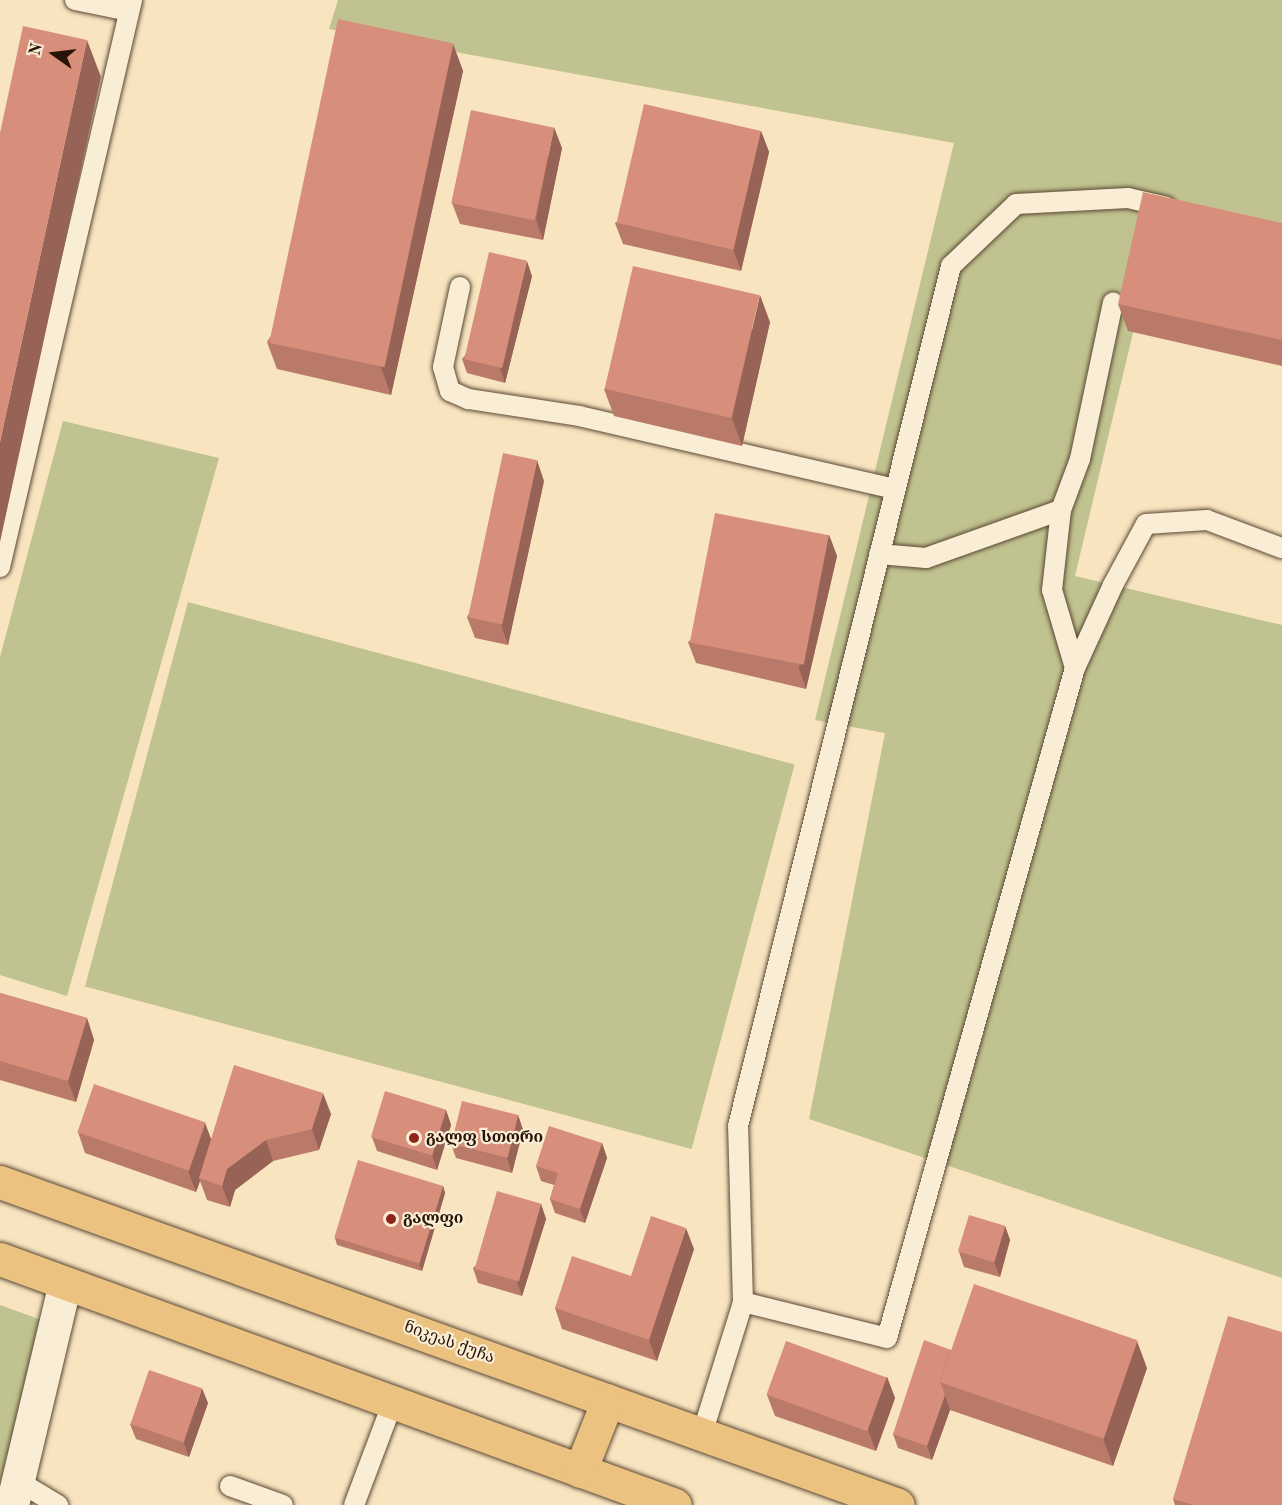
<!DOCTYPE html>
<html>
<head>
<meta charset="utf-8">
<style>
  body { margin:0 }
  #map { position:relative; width:1282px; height:1505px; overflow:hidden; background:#f8e4bf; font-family:"Old Standard TT","Noto Serif Georgian",serif }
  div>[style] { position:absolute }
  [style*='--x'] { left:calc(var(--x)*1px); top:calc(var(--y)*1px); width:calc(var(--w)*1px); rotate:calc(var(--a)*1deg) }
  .green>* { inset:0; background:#c0c38f; transform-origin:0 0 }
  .roads { filter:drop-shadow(0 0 2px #5b4835) drop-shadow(0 0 2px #5b4835) }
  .service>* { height:20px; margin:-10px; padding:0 10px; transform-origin:10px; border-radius:10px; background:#faedd5 }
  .minor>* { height:33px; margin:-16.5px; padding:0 16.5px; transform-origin:16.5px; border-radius:16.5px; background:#faedd5 }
  .primary>* { height:33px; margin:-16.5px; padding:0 16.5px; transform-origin:16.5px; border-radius:16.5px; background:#ecc280 }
  .wall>* { inset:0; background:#b97a6a }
  .shaded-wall>* { inset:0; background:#966356 }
  .building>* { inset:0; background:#d78e7b; transform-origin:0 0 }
  .dots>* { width:16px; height:16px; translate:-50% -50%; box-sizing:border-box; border:3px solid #faedd5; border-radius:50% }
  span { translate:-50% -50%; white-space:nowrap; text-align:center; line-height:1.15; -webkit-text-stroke:4.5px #faedd5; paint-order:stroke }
  .poi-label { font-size:16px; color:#271407; font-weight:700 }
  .left { translate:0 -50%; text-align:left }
  .street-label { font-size:16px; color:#271407 }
  .north { position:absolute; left:24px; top:24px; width:60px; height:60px; -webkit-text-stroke:4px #faedd5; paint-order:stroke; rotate:284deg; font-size:16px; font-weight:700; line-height:24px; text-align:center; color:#271407 }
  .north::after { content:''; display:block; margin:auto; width:21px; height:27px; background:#271407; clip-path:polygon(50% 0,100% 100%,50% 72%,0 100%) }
</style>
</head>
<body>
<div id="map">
  <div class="green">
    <div style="clip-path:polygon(338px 0,1282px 0,1282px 261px,1157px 232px,1075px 576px,1282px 625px,1282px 1278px,809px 1119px,885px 733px,815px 720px,954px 143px,329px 29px)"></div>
    <div style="clip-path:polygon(63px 421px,219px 458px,67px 996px,0 975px,0 657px)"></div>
    <div style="left:188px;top:602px;width:628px;height:398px;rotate:15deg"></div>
    <div style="clip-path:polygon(0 1305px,55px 1325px,0 1505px)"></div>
  </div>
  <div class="roads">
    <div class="service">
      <div style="--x:75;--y:0;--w:55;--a:11.5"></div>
      <div style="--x:460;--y:287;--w:82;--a:102"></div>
      <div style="--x:443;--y:367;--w:25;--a:74"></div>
      <div style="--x:450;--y:391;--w:20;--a:24"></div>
      <div style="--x:468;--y:399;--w:112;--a:8.7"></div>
      <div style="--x:579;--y:416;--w:324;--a:13"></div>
      <div style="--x:879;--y:554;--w:47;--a:4.9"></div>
      <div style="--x:926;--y:558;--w:143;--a:-19.6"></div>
      <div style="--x:0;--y:567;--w:582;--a:-76.89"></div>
      <div style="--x:1075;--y:668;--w:91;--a:-65.4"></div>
      <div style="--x:1113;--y:585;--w:69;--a:-61.6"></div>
      <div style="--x:1146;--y:524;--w:61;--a:-3.8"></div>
      <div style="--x:1207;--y:520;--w:80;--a:20.5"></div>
      <div style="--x:743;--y:1302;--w:148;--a:14"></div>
      <div style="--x:887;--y:1338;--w:696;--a:-74.33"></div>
      <div style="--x:1075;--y:668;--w:81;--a:-106.4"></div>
      <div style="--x:1052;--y:590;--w:81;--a:-83.6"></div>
      <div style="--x:1061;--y:510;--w:54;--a:-69.6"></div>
      <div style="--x:1080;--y:459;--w:160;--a:-78.1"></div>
      <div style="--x:702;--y:1434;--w:138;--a:-72.7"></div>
      <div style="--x:743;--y:1302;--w:176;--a:-91.6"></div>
      <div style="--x:738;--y:1126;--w:886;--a:-76.09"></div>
      <div style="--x:951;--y:266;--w:90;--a:-43.6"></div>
      <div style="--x:1016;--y:204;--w:112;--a:-3.1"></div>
      <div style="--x:1128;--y:198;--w:39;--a:13"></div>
      <div style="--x:18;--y:1481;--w:47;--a:31"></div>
      <div style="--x:230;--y:1486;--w:56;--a:19.7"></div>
      <div style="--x:354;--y:1505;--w:110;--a:-69.3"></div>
    </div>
    <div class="minor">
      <div style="--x:12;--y:1505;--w:228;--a:-76.6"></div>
    </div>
    <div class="primary">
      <div style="--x:0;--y:1182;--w:954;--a:19.78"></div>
      <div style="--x:0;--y:1259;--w:718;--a:20.02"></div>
      <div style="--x:580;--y:1471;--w:76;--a:-68.5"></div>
    </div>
  </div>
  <div class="wall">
    <div style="clip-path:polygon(453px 44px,463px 71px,391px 395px,277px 369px,267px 342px)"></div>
    <div style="clip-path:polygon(761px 131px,769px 152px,741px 271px,623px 244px,615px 223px)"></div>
    <div style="clip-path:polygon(562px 148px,543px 240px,460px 224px,452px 203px)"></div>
    <div style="clip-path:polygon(1282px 223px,1282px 366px,1128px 331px,1118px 304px)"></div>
    <div style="clip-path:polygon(532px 276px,505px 383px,467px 373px,462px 359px)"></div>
    <div style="clip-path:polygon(770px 322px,742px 446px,614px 416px,604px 389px)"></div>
    <div style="clip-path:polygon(544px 481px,508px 645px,475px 638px,467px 617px)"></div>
    <div style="clip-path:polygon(829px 535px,837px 556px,806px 689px,696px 663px,688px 642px)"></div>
    <div style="clip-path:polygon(0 993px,87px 1018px,94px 1040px,76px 1102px,0 1080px)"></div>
    <div style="clip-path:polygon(446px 1110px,451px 1125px,437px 1170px,377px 1151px,372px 1137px)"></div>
    <div style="clip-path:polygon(331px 1114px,319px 1150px,273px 1161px,235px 1190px,230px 1207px,207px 1200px,200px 1181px,196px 1192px,85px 1153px,78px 1132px,205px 1123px,211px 1140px)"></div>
    <div style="clip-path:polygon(518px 1115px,523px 1130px,512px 1173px,456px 1158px,451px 1144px)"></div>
    <div style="clip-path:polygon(602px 1143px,607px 1158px,585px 1223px,555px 1213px,550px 1199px,554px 1185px,541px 1181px,536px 1166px)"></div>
    <div style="clip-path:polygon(443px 1186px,445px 1193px,422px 1271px,337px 1245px,335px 1238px)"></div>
    <div style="clip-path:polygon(541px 1204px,546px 1219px,522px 1296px,478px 1283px,473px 1268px)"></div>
    <div style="clip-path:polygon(1005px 1226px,1010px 1240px,1000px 1277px,964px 1267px,959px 1252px)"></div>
    <div style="clip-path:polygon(694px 1249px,657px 1361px,562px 1329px,555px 1308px)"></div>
    <div style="clip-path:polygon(951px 1350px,1147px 1368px,1113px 1466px,950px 1410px,932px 1460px,898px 1448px,893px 1434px)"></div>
    <div style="clip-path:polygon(887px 1377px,895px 1398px,876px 1451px,775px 1416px,767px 1395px)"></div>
    <div style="clip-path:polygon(208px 1403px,189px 1457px,136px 1439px,130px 1424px)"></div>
    <div style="clip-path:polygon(1173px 1499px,1282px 1505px,1175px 1505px)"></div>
  </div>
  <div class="shaded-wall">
    <div style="clip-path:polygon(87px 40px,101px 77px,0 542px,0 442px)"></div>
    <div style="clip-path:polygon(453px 44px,463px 71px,391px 395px,381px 367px)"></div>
    <div style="clip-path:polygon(554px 127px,562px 148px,543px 240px,536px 219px)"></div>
    <div style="clip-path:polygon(761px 131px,769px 152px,741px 271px,733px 249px)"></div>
    <div style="clip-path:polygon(527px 261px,532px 276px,505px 383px,500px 368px)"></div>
    <div style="clip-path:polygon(760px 295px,770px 322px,742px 446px,732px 418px)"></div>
    <div style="clip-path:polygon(537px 460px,544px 481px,508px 645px,501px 624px)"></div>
    <div style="clip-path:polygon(829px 535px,837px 556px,806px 689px,799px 668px)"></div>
    <div style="clip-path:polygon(87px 1018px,94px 1040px,76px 1102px,68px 1081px)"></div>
    <div style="clip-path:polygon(323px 1093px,331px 1114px,319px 1150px,312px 1129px)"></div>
    <div style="clip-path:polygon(446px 1110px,451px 1125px,437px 1170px,432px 1155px)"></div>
    <div style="clip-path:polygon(518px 1115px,523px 1130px,512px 1173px,507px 1158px)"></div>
    <div style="clip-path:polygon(205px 1123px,213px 1144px,199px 1178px,200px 1181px,196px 1192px,188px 1171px)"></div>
    <div style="clip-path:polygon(266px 1140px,273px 1161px,235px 1190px,230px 1207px,222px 1186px,227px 1169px)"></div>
    <div style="clip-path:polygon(602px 1143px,607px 1158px,585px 1223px,580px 1209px)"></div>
    <div style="clip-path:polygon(443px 1186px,445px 1193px,422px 1271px,419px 1264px)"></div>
    <div style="clip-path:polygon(541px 1204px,546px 1219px,522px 1296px,517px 1282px)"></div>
    <div style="clip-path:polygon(1005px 1226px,1010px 1240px,1000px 1277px,994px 1262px)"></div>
    <div style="clip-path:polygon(686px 1228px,694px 1249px,657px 1361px,649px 1340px)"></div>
    <div style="clip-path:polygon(1137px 1341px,1147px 1368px,1113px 1466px,1103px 1438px)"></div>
    <div style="clip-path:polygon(887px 1377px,895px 1398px,876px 1451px,868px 1430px)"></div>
    <div style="clip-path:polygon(202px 1388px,208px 1403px,189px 1457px,184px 1443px)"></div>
    <div style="clip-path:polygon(945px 1395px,950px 1410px,932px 1460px,927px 1446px)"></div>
  </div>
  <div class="building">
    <div style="left:338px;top:19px;width:118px;height:331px;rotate:12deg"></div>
    <div style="clip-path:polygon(23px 26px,87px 40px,0 442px,0 133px)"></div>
    <div style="left:644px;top:104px;width:120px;height:122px;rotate:13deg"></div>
    <div style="left:471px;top:110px;width:85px;height:95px;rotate:12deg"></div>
    <div style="clip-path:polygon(1143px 192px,1282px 223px,1282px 340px,1118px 304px)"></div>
    <div style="left:489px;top:252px;width:39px;height:110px;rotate:13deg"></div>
    <div style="left:633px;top:266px;width:130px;height:126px;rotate:13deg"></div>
    <div style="left:503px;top:453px;width:35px;height:168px;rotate:12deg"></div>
    <div style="left:715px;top:513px;width:116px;height:132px;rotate:11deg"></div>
    <div style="clip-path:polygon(0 993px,87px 1018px,68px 1081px,0 1061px)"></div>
    <div style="clip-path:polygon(234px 1065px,323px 1093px,312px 1129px,266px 1140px,227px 1169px,222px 1186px,199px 1178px)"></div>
    <div style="left:94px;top:1084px;width:118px;height:51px;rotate:19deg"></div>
    <div style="left:385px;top:1091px;width:64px;height:48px;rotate:17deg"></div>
    <div style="left:462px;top:1101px;width:58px;height:44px;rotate:14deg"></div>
    <div style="clip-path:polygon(549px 1126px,602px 1143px,580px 1209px,550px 1199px,558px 1173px,536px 1166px)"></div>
    <div style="left:358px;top:1160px;width:89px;height:81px;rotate:17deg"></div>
    <div style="left:497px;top:1191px;width:46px;height:81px;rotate:16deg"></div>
    <div style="left:969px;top:1215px;width:38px;height:38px;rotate:17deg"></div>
    <div style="clip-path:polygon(651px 1216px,686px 1228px,649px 1340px,555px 1308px,572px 1256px,631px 1276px)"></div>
    <div style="left:974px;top:1284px;width:173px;height:104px;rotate:19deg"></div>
    <div style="clip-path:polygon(1228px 1316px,1282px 1332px,1282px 1505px,1194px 1505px,1173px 1499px)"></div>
    <div style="clip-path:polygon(924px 1340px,951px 1350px,940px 1382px,945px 1395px,927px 1446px,893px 1434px)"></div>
    <div style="left:786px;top:1341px;width:107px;height:57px;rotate:20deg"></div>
    <div style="left:149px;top:1370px;width:56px;height:57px;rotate:19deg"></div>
  </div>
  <div class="dots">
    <div style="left:414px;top:1138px;background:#8f2418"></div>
    <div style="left:391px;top:1219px;background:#8f2418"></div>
  </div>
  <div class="poi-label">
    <span class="left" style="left:426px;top:1138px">გალფ სთორი</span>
    <span class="left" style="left:403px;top:1219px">გალფი</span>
  </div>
  <div class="street-label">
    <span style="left:449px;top:1343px;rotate:20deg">ნიკეას ქუჩა</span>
  </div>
  <div class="north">N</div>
</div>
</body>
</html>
